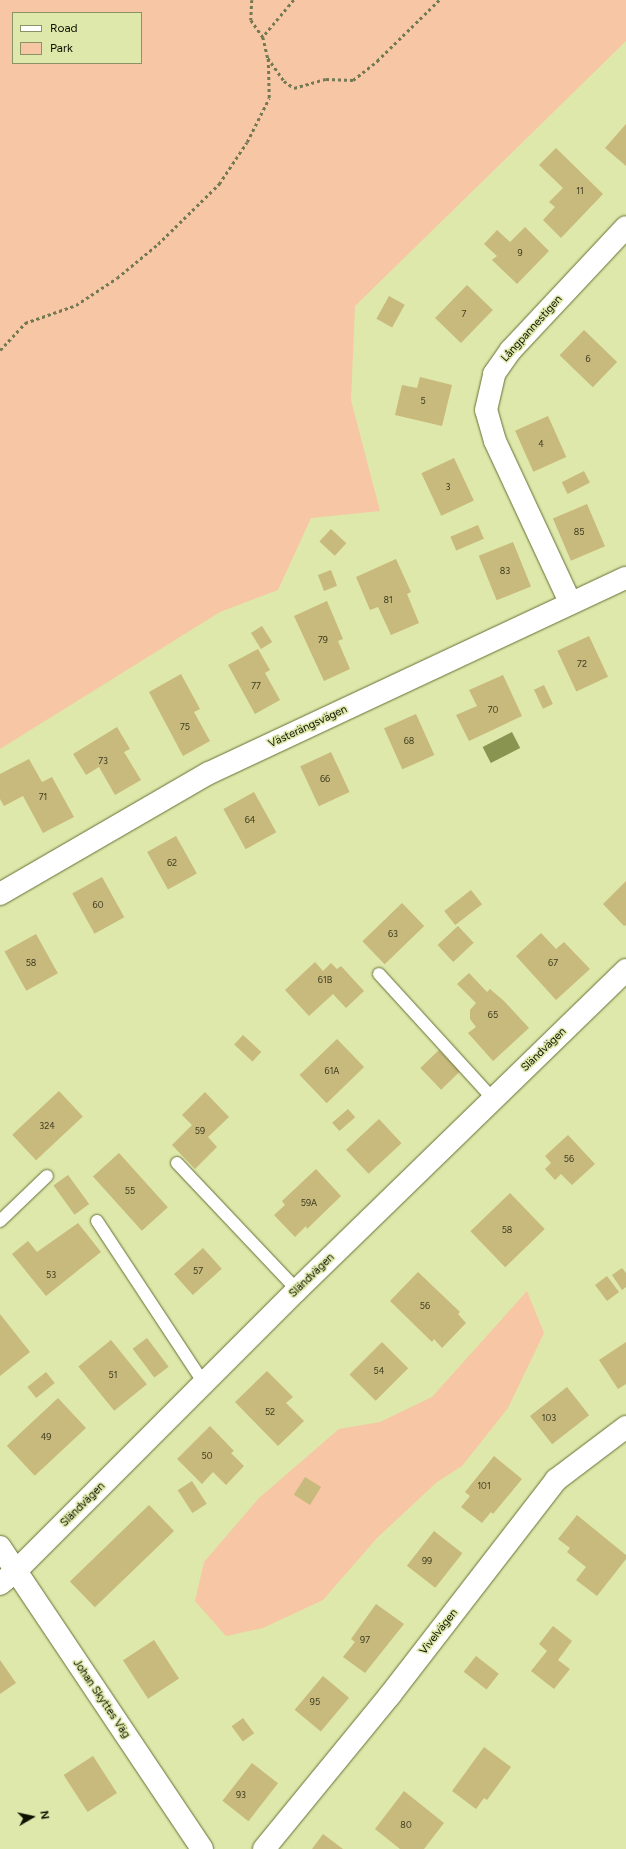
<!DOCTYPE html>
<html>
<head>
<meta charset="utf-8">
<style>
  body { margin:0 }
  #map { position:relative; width:626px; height:1849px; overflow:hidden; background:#dee8aa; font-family:Figtree,sans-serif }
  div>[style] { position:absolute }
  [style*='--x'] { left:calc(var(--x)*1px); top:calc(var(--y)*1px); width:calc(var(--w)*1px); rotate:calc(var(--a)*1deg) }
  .green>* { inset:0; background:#f7c6a5 }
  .water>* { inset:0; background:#8a9451; transform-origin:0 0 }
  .building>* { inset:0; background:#c8b97c; transform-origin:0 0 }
  .path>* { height:2.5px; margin-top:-1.25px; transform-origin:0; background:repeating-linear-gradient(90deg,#737952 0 3px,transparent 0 6px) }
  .roads { filter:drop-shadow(0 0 1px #676f35) drop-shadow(0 0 1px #676f35) }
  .service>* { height:12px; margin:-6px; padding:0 6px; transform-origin:6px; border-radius:6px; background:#fff }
  .minor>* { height:22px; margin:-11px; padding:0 11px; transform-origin:11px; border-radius:11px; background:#fff }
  span { translate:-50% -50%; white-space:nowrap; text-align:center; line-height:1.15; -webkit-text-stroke:3px #dee8aa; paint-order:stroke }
  .number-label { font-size:9px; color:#3c3b1f }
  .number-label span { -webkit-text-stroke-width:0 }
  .street-label { font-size:11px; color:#0e1100 }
  .legend { position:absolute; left:12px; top:12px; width:130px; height:52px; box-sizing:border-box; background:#dee8aa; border:1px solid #8b9266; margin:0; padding:5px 7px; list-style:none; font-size:12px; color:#0e1100 }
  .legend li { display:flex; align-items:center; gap:8px; height:20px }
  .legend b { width:20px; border:1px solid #8b9266 }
  .north { position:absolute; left:12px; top:1797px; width:40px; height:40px; -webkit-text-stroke:3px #dee8aa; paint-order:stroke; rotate:81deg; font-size:11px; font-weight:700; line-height:16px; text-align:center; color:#0e1100 }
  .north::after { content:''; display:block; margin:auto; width:14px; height:18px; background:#0e1100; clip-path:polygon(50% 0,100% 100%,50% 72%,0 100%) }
</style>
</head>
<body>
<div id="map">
  <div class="green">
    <div style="clip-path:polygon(evenodd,0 0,626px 0,626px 41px,355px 306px,351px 400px,380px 511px,311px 518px,278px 590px,220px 612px,0 749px,0 0,13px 13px,141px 13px,141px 63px,13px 63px,13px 13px)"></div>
    <div style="clip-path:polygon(527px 1291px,544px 1333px,508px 1408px,462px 1466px,437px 1482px,377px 1538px,323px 1600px,263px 1628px,226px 1636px,195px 1601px,204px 1562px,259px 1498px,339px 1429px,380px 1422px,432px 1397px)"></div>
  </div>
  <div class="water">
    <div style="left:512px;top:732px;width:18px;height:33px;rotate:63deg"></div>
  </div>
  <div class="building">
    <div style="clip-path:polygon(626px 124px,626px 166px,605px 148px)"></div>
    <div style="clip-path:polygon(556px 148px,603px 194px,561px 238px,543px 220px,555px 207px,549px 202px,563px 188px,539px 165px)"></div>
    <div style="clip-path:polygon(525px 227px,549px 251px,517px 284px,492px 260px,497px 256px,484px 244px,497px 230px,510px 242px)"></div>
    <div style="left:467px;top:285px;width:36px;height:46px;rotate:44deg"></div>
    <div style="left:389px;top:296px;width:18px;height:26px;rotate:29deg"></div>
    <div style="left:584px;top:330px;width:46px;height:35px;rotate:44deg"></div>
    <div style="clip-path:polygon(420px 377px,452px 385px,442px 426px,395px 415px,402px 385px,417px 388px)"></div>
    <div style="left:548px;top:416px;width:45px;height:36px;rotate:66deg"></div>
    <div style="left:454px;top:458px;width:47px;height:36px;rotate:65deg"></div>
    <div style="left:584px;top:471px;width:13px;height:25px;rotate:63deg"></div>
    <div style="left:587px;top:504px;width:46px;height:37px;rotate:67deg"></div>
    <div style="left:478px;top:525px;width:15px;height:30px;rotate:67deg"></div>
    <div style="left:331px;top:529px;width:21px;height:17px;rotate:43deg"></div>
    <div style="left:513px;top:542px;width:48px;height:37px;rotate:68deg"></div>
    <div style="clip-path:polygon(396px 559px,411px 592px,407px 594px,419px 623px,391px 635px,378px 607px,370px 610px,356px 577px)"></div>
    <div style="left:331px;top:570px;width:17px;height:14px;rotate:69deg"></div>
    <div style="clip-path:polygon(327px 601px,343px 639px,338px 641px,350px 669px,324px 681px,294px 616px)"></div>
    <div style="left:262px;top:626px;width:19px;height:13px;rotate:58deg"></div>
    <div style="left:589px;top:636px;width:45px;height:35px;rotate:65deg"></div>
    <div style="clip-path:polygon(258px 649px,270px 670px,265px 673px,280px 700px,255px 714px,228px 665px)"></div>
    <div style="clip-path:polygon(181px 674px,200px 709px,194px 712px,210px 741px,183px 756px,149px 692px)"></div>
    <div style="clip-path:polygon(503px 675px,522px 716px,469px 741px,456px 715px,477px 706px,469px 690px)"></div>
    <div style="left:544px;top:685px;width:21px;height:11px;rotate:65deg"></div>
    <div style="left:416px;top:714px;width:45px;height:35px;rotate:66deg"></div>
    <div style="clip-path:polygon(117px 727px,130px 749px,124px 752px,141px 780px,115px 795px,99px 767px,86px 775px,73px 754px)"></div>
    <div style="left:331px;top:752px;width:44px;height:34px;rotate:65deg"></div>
    <div style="clip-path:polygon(29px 759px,42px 782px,52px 777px,74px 817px,43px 833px,23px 796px,4px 806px,0 799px,0 774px)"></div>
    <div style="left:254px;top:792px;width:46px;height:35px;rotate:61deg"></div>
    <div style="left:176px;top:836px;width:43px;height:33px;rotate:61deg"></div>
    <div style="left:102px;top:877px;width:46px;height:34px;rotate:61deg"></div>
    <div style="clip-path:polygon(626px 881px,626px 925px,624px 926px,603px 904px)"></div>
    <div style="left:471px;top:890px;width:18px;height:34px;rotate:52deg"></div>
    <div style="left:402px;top:903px;width:32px;height:55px;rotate:46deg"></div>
    <div style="left:458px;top:926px;width:23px;height:28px;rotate:47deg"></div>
    <div style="clip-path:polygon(541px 933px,556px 949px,564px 942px,590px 969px,556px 1000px,516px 956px)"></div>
    <div style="left:36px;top:934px;width:45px;height:36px;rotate:61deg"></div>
    <div style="clip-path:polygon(315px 962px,323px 971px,331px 963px,337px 969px,341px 966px,364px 991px,346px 1008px,333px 994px,309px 1016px,285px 990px)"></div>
    <div style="clip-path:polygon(469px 973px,487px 992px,490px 989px,504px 1001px,529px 1028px,493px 1061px,468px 1033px,476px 1027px,470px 1019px,470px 1010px,476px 1003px,457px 984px)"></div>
    <div style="left:243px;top:1035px;width:25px;height:13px;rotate:43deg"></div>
    <div style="left:337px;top:1039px;width:39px;height:52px;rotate:46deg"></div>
    <div style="left:439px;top:1050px;width:30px;height:26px;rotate:46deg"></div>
    <div style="left:59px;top:1091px;width:35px;height:64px;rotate:47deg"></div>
    <div style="clip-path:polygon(205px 1092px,229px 1117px,208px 1137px,217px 1147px,195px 1169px,172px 1145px,192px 1125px,182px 1115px)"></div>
    <div style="left:348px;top:1109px;width:11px;height:21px;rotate:49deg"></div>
    <div style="left:379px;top:1119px;width:33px;height:45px;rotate:47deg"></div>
    <div style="clip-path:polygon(568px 1135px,595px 1164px,572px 1185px,561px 1174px,555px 1180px,545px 1169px,551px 1163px,545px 1156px)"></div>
    <div style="left:119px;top:1153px;width:73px;height:35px;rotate:48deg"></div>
    <div style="clip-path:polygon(316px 1169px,341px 1196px,307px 1229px,306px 1226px,295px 1237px,274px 1215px,285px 1205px,282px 1201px)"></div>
    <div style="left:68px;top:1175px;width:36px;height:18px;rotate:54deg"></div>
    <div style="left:510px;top:1193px;width:50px;height:55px;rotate:46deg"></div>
    <div style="clip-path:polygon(78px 1223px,101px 1252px,46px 1296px,12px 1254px,28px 1241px,37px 1252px)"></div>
    <div style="left:203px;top:1248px;width:28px;height:39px;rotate:48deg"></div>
    <div style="clip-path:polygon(622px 1268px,626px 1273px,626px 1287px,622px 1290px,612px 1275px)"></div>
    <div style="clip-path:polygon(418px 1272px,460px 1312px,458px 1314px,466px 1323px,442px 1348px,434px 1339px,432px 1342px,390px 1301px)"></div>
    <div style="left:607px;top:1276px;width:20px;height:15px;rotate:53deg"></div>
    <div style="clip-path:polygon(0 1314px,30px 1352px,0 1376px)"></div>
    <div style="left:147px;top:1338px;width:36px;height:18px;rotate:53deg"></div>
    <div style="left:111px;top:1340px;width:57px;height:42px;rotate:51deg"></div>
    <div style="left:382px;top:1342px;width:37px;height:46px;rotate:45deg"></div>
    <div style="clip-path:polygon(626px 1342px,626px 1384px,618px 1389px,599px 1360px)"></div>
    <div style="clip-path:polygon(267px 1371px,293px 1397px,286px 1403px,304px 1421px,278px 1446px,235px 1402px)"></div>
    <div style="left:46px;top:1372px;width:14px;height:24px;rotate:51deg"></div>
    <div style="left:567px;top:1387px;width:36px;height:47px;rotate:52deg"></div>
    <div style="left:58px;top:1398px;width:41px;height:70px;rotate:47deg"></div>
    <div style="clip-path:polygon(210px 1426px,234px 1451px,231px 1453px,244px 1466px,226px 1485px,213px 1472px,202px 1484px,177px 1459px)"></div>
    <div style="clip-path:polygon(494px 1456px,522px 1479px,493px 1514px,491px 1512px,482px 1523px,461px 1507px,470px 1496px,465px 1492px)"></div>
    <div style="left:305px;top:1477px;width:19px;height:21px;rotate:32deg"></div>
    <div style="left:192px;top:1481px;width:27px;height:17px;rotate:57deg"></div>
    <div style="left:149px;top:1505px;width:36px;height:110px;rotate:46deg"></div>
    <div style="clip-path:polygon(577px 1515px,626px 1555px,626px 1559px,597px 1596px,576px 1580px,586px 1567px,567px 1552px,570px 1548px,558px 1539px)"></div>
    <div style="left:434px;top:1531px;width:36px;height:44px;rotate:38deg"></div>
    <div style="clip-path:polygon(376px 1604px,404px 1624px,365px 1673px,343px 1657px,355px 1642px,351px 1639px)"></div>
    <div style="clip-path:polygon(553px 1626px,572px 1641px,558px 1660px,570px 1669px,554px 1689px,531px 1671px,547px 1651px,539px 1644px)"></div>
    <div style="left:154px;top:1640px;width:46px;height:37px;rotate:57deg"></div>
    <div style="left:476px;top:1656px;width:29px;height:20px;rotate:38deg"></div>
    <div style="clip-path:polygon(0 1660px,16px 1683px,0 1694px)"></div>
    <div style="left:323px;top:1676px;width:34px;height:44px;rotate:40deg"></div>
    <div style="left:243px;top:1718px;width:19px;height:14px;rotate:54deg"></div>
    <div style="clip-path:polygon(484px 1747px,511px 1767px,487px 1800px,484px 1798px,476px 1809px,452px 1791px)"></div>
    <div style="left:93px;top:1756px;width:44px;height:35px;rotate:57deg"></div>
    <div style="left:252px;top:1763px;width:33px;height:48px;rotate:38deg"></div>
    <div style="clip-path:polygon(404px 1791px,444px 1823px,424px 1849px,400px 1849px,375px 1829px)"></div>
    <div style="clip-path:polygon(323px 1834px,343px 1849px,312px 1849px)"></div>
  </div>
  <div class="path">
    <div style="--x:252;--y:0;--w:20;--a:93"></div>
    <div style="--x:251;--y:20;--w:21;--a:55"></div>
    <div style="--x:294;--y:0;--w:48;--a:130"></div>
    <div style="--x:263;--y:37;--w:22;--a:77"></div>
    <div style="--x:268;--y:58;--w:28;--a:55"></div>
    <div style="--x:284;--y:81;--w:12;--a:35"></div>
    <div style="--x:294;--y:88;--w:33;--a:-16"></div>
    <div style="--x:326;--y:79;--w:27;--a:2"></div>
    <div style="--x:353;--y:80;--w:31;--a:-38"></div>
    <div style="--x:377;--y:61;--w:87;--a:-44.5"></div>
    <div style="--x:0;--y:350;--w:37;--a:-47"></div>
    <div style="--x:25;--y:323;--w:54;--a:-19.4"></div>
    <div style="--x:76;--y:305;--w:49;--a:-33.4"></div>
    <div style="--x:117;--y:278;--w:53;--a:-39.7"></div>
    <div style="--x:158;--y:244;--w:86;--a:-44.5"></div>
    <div style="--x:219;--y:184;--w:50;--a:-56.3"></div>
    <div style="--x:247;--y:142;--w:49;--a:-63.4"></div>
    <div style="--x:269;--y:98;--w:40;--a:-91.4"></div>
  </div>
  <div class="roads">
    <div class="service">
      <div style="--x:379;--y:974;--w:169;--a:47.6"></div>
      <div style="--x:177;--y:1163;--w:175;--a:46.6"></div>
      <div style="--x:0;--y:1221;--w:65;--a:-43.8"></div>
      <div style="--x:97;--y:1221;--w:194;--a:56.6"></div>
    </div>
    <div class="minor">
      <div style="--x:570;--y:602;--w:178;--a:-115"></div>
      <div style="--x:495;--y:441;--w:32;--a:-106"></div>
      <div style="--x:486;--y:410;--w:37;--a:-77"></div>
      <div style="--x:494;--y:374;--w:29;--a:-55"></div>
      <div style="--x:511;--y:350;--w:168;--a:-46.9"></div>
      <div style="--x:0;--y:894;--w:241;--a:-30.1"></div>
      <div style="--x:209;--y:773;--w:460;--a:-25.1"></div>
      <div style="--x:0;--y:1547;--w:363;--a:56.2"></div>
      <div style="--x:0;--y:1584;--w:19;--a:-39"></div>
      <div style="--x:15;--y:1572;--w:399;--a:-45"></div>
      <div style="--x:297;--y:1290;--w:459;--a:-44.2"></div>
      <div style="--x:264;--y:1849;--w:199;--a:-50.7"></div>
      <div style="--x:390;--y:1695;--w:272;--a:-52.3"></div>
      <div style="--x:556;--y:1480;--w:88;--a:-37.1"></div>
    </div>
  </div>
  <div class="number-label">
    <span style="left:580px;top:191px">11</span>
    <span style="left:520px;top:253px">9</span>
    <span style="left:464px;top:314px">7</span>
    <span style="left:588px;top:359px">6</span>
    <span style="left:423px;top:401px">5</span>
    <span style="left:541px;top:444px">4</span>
    <span style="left:448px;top:487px">3</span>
    <span style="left:579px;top:532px">85</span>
    <span style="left:505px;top:571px">83</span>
    <span style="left:388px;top:600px">81</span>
    <span style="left:323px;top:640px">79</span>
    <span style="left:582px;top:664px">72</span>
    <span style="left:256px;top:686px">77</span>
    <span style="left:493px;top:710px">70</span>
    <span style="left:185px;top:727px">75</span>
    <span style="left:409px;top:741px">68</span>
    <span style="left:103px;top:761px">73</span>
    <span style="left:325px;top:779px">66</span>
    <span style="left:43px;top:797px">71</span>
    <span style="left:250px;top:820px">64</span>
    <span style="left:172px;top:863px">62</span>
    <span style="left:98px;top:905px">60</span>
    <span style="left:393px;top:934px">63</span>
    <span style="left:31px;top:963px">58</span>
    <span style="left:553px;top:963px">67</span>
    <span style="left:325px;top:980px">61B</span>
    <span style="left:493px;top:1015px">65</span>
    <span style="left:332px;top:1071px">61A</span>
    <span style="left:47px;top:1126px">324</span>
    <span style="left:200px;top:1131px">59</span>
    <span style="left:569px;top:1159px">56</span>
    <span style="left:130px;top:1191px">55</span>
    <span style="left:309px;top:1203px">59A</span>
    <span style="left:507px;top:1230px">58</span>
    <span style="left:198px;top:1271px">57</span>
    <span style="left:51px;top:1275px">53</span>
    <span style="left:425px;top:1306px">56</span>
    <span style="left:379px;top:1371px">54</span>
    <span style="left:113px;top:1375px">51</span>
    <span style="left:270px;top:1412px">52</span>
    <span style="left:549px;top:1418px">103</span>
    <span style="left:46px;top:1437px">49</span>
    <span style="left:207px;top:1456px">50</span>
    <span style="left:484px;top:1486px">101</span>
    <span style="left:427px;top:1561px">99</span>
    <span style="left:365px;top:1640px">97</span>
    <span style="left:315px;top:1702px">95</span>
    <span style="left:241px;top:1795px">93</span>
    <span style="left:406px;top:1825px">80</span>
  </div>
  <div class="street-label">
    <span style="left:532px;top:329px;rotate:-48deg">Långpannestigen</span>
    <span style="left:308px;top:727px;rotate:-25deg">Västerängsvägen</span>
    <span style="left:544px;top:1050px;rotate:-44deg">Sländvägen</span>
    <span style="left:312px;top:1276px;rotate:-44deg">Sländvägen</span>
    <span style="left:83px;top:1505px;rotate:-45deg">Sländvägen</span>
    <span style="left:439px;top:1632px;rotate:-52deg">Vivelvägen</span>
    <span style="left:101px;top:1699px;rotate:56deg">Johan Skyttes Väg</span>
  </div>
  <ul class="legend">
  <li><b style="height:5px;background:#fff"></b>Road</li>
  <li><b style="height:11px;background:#f7c6a5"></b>Park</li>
  </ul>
  <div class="north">N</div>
</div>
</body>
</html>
